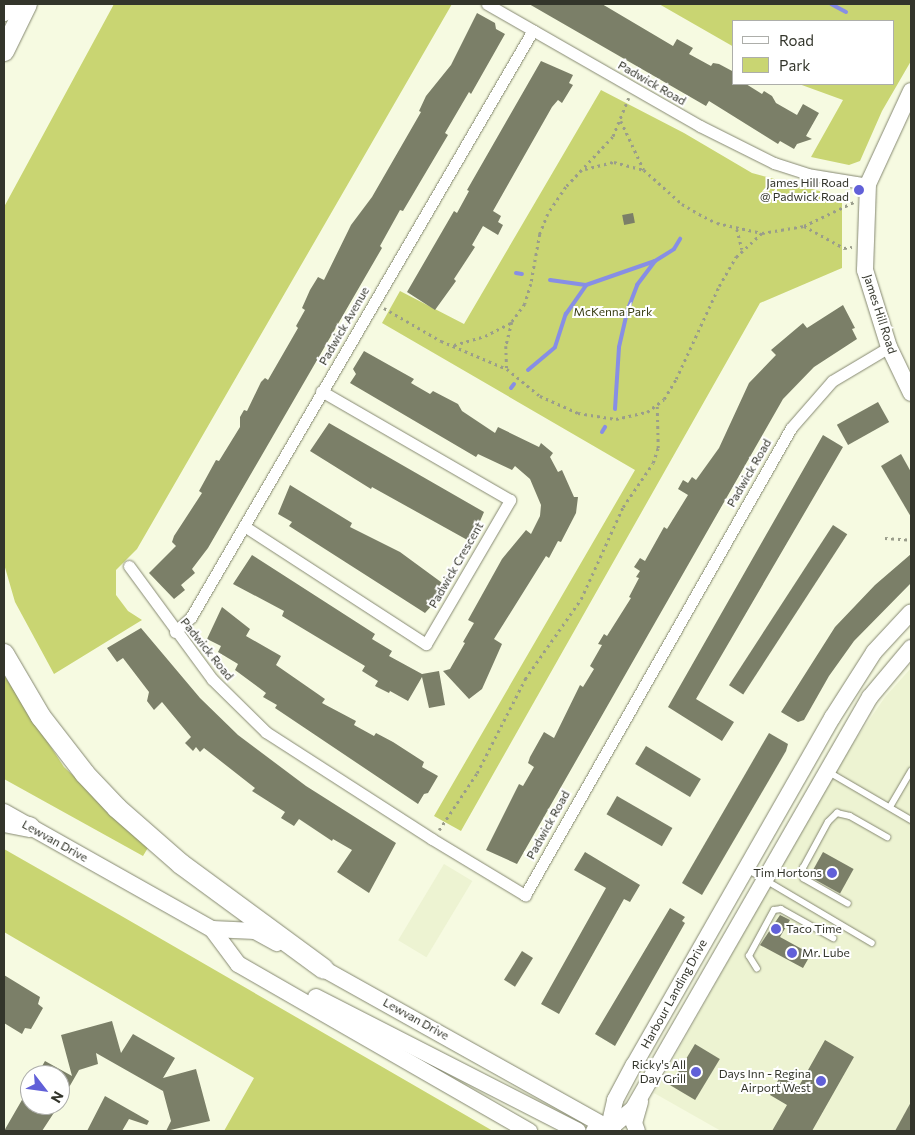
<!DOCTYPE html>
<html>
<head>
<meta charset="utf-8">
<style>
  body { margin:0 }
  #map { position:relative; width:915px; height:1135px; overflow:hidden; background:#f6fae1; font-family:Commissioner,sans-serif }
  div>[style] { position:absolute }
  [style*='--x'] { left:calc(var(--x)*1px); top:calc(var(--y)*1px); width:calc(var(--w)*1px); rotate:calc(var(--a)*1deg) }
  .built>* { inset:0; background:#edf3d2; transform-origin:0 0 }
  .green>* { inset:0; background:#c9d572 }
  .stream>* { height:4px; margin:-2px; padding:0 2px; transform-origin:2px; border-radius:2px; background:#878ee5 }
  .building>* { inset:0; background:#7b7f68; transform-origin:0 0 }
  .path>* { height:2.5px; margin-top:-1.25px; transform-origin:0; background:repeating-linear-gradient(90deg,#9a9d8b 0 2.5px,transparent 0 6.5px) }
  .roads { filter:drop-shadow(0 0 1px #858871) drop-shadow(0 0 1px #858871) }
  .lane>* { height:5.5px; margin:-2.75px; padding:0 2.75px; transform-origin:2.75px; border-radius:2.75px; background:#fff }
  .street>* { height:11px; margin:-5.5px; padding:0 5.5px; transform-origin:5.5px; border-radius:5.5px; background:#fff }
  .secondary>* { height:16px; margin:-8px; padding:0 8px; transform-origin:8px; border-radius:8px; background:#fff }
  .highway>* { height:20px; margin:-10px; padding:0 10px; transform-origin:10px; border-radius:10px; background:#fff }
  .dots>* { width:14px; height:14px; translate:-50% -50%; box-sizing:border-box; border:2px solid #fff; border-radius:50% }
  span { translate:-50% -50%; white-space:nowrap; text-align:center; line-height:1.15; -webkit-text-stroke:4px #fff; paint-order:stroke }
  .street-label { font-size:12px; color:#33352b }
  .poi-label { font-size:12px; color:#33352b }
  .right { translate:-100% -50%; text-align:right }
  .left { translate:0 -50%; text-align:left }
  .park-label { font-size:12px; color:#393e13 }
  .frame { position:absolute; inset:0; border:5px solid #33352b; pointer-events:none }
  .legend { position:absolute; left:732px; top:20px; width:162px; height:65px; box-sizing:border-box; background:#fff; border:1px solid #adaeaa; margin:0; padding:6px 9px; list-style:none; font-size:15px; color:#33352b }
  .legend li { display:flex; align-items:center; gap:10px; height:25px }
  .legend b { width:25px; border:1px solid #adaeaa }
  .north { position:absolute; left:20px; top:1065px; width:50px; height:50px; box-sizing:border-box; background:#fff; border:1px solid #adaeaa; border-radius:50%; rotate:120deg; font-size:14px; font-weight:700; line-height:20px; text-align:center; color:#33352b }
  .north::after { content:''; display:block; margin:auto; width:18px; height:22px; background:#6160d8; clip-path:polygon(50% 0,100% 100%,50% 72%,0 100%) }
</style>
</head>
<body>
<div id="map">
  <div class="built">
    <div style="clip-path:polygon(911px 668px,911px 1131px,721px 1131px,654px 1093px,838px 765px,885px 697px)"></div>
    <div style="left:444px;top:864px;width:33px;height:89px;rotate:31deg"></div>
  </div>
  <div class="green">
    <div style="clip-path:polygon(114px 4px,452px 4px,137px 549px,116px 570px,116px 595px,128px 611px,142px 620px,54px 674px,15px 602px,4px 564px,4px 207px)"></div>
    <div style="clip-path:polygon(659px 4px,911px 4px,911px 61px,882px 111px,860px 161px,849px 165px,811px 157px,843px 100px,799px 84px,894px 84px,894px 21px,734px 21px,734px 47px)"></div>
    <div style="clip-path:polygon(601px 90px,684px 133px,752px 173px,842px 197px,842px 268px,760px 303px,461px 831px,434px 816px,635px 470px,382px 323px,400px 291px,464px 324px)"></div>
    <div style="clip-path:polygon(4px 675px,64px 767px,149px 846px,143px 856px,4px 779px)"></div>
    <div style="clip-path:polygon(4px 849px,118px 914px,493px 1131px,224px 1131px,254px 1078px,4px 932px)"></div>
  </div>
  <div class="stream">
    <div style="--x:831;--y:4;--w:17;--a:28"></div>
    <div style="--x:516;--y:273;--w:6;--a:9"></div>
    <div style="--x:550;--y:280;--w:36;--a:8"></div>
    <div style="--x:528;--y:370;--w:35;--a:-40"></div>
    <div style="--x:555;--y:347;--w:35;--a:-72"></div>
    <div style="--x:566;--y:314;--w:35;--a:-55"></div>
    <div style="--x:586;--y:285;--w:73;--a:-19.2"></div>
    <div style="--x:655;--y:261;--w:22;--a:-32"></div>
    <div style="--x:674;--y:249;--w:12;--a:-59"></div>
    <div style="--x:511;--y:388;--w:5;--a:-53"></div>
    <div style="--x:615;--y:409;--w:62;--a:-86.3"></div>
    <div style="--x:619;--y:347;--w:39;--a:-77"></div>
    <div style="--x:628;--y:309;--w:26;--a:-69"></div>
    <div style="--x:637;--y:285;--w:30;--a:-53"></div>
    <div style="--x:602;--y:432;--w:6;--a:-59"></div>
  </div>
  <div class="building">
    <div style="clip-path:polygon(529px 4px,602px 4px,673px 46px,677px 39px,693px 48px,689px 54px,711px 66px,713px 63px,719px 64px,734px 72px,734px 84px,746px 84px,762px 94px,764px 91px,772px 96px,776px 103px,797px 115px,803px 104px,819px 113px,806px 136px,812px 139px,797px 144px,794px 149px,780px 141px,778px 144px,709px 101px,706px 106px)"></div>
    <div style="clip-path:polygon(477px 13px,495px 23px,496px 29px,505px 34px,471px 94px,469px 92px,445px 133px,448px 135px,403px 211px,400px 210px,380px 246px,382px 248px,208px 548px,192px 569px,195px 573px,181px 585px,185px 590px,174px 599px,149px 573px,176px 546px,172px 542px,174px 536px,202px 493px,199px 491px,216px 460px,219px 461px,240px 427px,240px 417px,244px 410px,247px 411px,261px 382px,265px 378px,268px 380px,298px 328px,296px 326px,305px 310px,302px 308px,310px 290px,318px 277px,324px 280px,351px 225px,372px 197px,421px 112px,419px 111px,426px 96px,451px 65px)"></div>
    <div style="clip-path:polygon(541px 61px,573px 75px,569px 83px,573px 85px,562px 103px,558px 100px,552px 107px,493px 211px,501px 216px,498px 222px,503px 225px,498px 235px,483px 226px,472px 245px,475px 247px,454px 279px,456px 281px,435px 310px,407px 292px,454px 211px,457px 213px,469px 191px,467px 190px)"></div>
    <div style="left:633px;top:213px;width:10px;height:11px;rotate:79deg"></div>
    <div style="clip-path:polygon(843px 305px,855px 328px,852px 329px,857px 339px,814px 367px,783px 399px,517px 864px,486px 850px,519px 784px,523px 786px,534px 767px,528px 763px,530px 757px,544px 732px,554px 738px,580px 685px,583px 687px,594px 669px,590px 666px,602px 645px,598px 644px,604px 634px,607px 636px,631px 598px,629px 597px,639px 578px,636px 577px,640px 571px,634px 567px,640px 558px,645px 561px,664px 527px,667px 529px,688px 495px,678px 489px,683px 480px,688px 483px,692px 477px,696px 480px,719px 448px,749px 383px,776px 355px,771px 350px,803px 323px,807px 328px)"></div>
    <div style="clip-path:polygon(364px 351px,414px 379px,411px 383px,430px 394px,433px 391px,458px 404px,462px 411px,495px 433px,498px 427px,539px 447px,541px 443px,553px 453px,550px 457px,558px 472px,562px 470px,574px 497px,578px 497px,576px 513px,561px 542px,558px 541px,549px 558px,546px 556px,494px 639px,502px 644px,482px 689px,469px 699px,443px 671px,450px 669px,465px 643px,463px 642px,474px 623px,468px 620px,502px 559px,526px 530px,531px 534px,540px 516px,541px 505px,530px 479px,515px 466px,512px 470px,478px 454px,476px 457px,350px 383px,356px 374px,353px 369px)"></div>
    <div style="left:878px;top:402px;width:23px;height:47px;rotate:61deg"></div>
    <div style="clip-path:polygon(329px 423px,484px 512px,471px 542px,372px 487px,371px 489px,310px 451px)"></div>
    <div style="clip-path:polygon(823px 435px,843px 447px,696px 699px,734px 722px,722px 741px,668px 707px)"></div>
    <div style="clip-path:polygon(901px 454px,911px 472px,911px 517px,881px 466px)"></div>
    <div style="clip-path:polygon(290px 485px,352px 523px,350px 527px,400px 552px,445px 585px,435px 602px,425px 613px,289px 526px,292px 522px,278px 514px)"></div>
    <div style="left:833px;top:525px;width:17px;height:191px;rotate:33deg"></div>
    <div style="clip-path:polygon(911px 554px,911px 583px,854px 641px,829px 676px,804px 720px,798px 722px,781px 712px,835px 627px,875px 585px)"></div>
    <div style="clip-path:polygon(252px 555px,375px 634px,372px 639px,392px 651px,389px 656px,422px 674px,439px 671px,445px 705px,429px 708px,422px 677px,408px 701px,390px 691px,389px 693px,375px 686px,378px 681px,362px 671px,365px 666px,282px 616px,284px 611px,233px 584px)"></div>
    <div style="clip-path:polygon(222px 607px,250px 629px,246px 636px,281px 656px,276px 665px,325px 699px,322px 703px,356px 721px,354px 725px,374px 736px,376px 733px,393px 742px,424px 762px,422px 767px,438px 776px,428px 793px,424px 794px,418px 804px,275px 708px,277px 705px,263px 697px,266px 693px,235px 670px,238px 664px,218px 652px,221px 646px,207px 639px)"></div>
    <div style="clip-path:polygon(141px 628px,200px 698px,238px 735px,306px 786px,396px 843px,369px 893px,337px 872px,352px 850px,333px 839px,332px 841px,299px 819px,294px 826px,281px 818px,285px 812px,252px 791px,255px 788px,204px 748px,200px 752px,196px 747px,193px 751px,185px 743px,191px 737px,162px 702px,154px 710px,147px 701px,149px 692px,123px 658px,117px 662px,107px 648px)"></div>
    <div style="clip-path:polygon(769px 733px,788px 744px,786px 751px,702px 895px,682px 883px)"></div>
    <div style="left:646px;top:746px;width:64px;height:21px;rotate:31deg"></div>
    <div style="left:617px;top:796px;width:64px;height:21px;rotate:30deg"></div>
    <div style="clip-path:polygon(585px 852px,640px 885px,630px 902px,624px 899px,559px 1014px,541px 1004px,606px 888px,574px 870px)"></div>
    <div style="left:823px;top:852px;width:35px;height:28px;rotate:29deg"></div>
    <div style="clip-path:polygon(670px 908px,685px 917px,682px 921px,685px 923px,615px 1046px,595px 1034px)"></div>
    <div style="clip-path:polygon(780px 915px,790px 920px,780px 937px,811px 954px,803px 968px,760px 945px)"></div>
    <div style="left:522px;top:951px;width:13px;height:34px;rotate:32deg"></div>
    <div style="clip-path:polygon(4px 975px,40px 997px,38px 1004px,43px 1008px,31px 1029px,25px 1028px,22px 1034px,4px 1023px)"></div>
    <div style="clip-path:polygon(112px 1021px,121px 1053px,133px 1034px,175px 1058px,163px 1078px,196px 1069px,210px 1121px,166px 1131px,171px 1121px,163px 1091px,96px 1053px,98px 1064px,79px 1070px,60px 1103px,60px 1075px,37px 1075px,45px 1061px,72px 1076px,61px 1035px)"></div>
    <div style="clip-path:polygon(825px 1040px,854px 1057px,812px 1131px,772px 1131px,787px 1105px,770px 1095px,781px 1075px,799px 1086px)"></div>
    <div style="left:695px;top:1044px;width:29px;height:48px;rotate:31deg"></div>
    <div style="clip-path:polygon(30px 1086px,30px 1105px,59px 1105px,42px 1131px,4px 1131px)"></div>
    <div style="clip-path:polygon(105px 1096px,149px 1121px,147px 1125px,129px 1119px,122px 1131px,87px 1131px)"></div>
    <div style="clip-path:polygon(911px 1102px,911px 1131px,895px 1131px)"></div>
  </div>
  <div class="path">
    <div style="--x:629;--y:98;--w:42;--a:112.3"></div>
    <div style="--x:613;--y:137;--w:69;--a:133.2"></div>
    <div style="--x:566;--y:187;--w:32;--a:124"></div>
    <div style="--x:548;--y:214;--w:22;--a:112"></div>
    <div style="--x:540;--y:234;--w:51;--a:100.2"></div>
    <div style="--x:531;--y:284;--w:21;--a:107"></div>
    <div style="--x:525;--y:304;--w:22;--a:126"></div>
    <div style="--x:512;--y:322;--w:25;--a:104"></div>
    <div style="--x:506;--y:346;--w:23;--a:88"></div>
    <div style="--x:507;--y:369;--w:43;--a:39.3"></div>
    <div style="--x:540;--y:396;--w:42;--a:24.1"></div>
    <div style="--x:578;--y:413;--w:38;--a:9"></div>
    <div style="--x:616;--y:419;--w:32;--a:-13"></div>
    <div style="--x:647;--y:412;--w:21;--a:-37"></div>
    <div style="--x:664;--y:399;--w:23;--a:-59"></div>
    <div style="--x:676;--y:379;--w:102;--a:-65.2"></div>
    <div style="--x:719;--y:286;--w:34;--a:-60"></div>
    <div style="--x:736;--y:257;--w:35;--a:-43"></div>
    <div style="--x:621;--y:121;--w:54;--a:64.9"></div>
    <div style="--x:585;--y:169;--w:30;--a:-14"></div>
    <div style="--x:614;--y:162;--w:31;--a:15"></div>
    <div style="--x:644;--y:170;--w:51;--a:41.8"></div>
    <div style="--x:682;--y:204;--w:20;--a:30"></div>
    <div style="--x:699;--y:214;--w:20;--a:27"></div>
    <div style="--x:717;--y:223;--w:46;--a:12.5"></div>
    <div style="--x:762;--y:233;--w:43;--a:-9.5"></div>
    <div style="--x:804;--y:226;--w:55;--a:-25.6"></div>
    <div style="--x:804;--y:226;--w:46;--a:28.8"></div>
    <div style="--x:844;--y:248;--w:8;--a:-7"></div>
    <div style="--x:737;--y:229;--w:21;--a:76"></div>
    <div style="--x:384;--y:308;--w:66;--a:30.1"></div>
    <div style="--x:441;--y:341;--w:72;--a:23"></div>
    <div style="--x:454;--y:345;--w:32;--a:-16"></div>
    <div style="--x:485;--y:336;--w:30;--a:-27"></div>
    <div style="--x:885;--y:538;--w:26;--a:4"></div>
    <div style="--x:439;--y:830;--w:69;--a:-56.3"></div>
    <div style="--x:477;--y:773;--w:106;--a:-62.9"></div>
    <div style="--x:525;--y:679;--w:98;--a:-55"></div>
    <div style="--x:581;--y:599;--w:101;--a:-65.5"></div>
    <div style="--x:623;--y:507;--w:53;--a:-55.7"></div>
    <div style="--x:653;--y:463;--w:16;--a:-72"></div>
    <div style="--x:658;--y:448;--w:42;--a:-91.4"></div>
  </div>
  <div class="roads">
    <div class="lane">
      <div style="--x:829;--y:772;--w:95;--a:30.3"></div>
      <div style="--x:890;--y:807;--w:42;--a:-59.7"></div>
      <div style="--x:747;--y:869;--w:145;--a:30.6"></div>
      <div style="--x:848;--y:904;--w:51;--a:-150.4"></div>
      <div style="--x:804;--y:879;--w:11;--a:-95"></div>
      <div style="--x:803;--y:868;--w:52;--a:-61.5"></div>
      <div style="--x:828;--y:822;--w:13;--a:-45"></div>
      <div style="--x:837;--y:813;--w:13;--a:13"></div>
      <div style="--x:850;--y:816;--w:43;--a:29.6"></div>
      <div style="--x:757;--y:969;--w:15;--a:-122"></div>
      <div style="--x:749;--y:956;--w:52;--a:-61.5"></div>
      <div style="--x:774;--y:910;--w:7;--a:-8"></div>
      <div style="--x:781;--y:909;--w:60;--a:29.1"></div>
    </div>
    <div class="street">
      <div style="--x:487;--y:4;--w:245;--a:29.8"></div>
      <div style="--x:700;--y:126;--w:83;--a:26.6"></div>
      <div style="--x:774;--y:163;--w:35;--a:18"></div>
      <div style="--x:807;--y:174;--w:62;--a:9.3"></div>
      <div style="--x:244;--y:526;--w:217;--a:33"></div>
      <div style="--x:426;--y:644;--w:167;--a:-59.7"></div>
      <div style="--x:510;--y:500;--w:218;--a:-150"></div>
      <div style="--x:129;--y:566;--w:140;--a:53.7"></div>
      <div style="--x:212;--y:679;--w:76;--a:44.5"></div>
      <div style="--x:266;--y:732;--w:197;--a:32.8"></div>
      <div style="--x:432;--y:839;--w:109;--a:31.1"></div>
      <div style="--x:525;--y:895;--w:537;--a:-60.33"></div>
      <div style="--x:791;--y:428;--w:62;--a:-48.9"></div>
      <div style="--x:832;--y:381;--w:66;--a:-30.8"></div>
      <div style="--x:175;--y:632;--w:22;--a:-43"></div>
      <div style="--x:191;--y:617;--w:679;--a:-59.77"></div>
    </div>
    <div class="secondary">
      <div style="--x:911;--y:91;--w:102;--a:114.8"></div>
      <div style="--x:868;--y:184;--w:86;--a:92"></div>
      <div style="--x:865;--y:270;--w:81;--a:72.7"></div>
      <div style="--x:889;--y:347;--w:51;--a:64.4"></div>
      <div style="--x:4;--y:812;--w:239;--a:29.4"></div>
      <div style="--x:212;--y:929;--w:44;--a:53.4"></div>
      <div style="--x:238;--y:964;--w:336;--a:29.9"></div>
      <div style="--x:212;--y:929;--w:43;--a:2.7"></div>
      <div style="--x:255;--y:931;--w:25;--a:29"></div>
      <div style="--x:313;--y:963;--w:344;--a:29.2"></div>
      <div style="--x:316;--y:997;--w:294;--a:27.1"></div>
      <div style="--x:594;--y:1131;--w:15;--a:-8"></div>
      <div style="--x:609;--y:1129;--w:31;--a:-40"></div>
      <div style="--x:633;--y:1109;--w:475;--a:-60.1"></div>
      <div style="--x:870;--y:697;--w:64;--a:-50.1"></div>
      <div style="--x:608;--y:1131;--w:32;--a:-77"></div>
      <div style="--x:615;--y:1100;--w:40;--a:-62"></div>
      <div style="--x:634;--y:1065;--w:400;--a:-60.3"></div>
      <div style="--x:832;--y:718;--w:78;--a:-57.5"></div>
      <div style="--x:874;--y:652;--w:54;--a:-47.2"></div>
      <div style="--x:637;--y:1131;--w:9;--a:-111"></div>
      <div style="--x:634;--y:1123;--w:22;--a:-74"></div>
    </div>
    <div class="highway">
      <div style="--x:4;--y:11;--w:8;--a:-60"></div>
      <div style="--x:4;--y:51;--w:52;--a:-63.9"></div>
      <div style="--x:4;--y:654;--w:73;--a:59.6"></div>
      <div style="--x:41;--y:717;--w:72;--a:52.3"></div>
      <div style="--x:85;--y:774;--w:47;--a:46.7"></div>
      <div style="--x:117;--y:808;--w:85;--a:41.2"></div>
      <div style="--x:181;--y:864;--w:177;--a:36.3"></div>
      <div style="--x:4;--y:822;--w:26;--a:11"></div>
    </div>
  </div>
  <div class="dots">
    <div style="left:859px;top:190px;background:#6160d8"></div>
    <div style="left:832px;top:873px;background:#6160d8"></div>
    <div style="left:776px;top:929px;background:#6160d8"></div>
    <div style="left:792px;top:953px;background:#6160d8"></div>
    <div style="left:696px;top:1072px;background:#6160d8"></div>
    <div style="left:821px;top:1081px;background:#6160d8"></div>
  </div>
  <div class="street-label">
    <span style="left:652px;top:83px;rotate:30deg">Padwick Road</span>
    <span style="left:880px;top:314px;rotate:72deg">James Hill Road</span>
    <span style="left:344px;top:326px;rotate:-60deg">Padwick Avenue</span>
    <span style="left:749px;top:473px;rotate:-60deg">Padwick Road</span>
    <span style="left:456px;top:565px;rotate:-60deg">Padwick Crescent</span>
    <span style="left:207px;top:649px;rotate:51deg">Padwick Road</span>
    <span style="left:548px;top:825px;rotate:-61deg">Padwick Road</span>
    <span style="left:55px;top:841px;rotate:29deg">Lewvan Drive</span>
    <span style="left:674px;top:994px;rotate:-61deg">Harbour Landing Drive</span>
    <span style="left:416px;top:1019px;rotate:29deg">Lewvan Drive</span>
  </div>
  <div class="poi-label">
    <span class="right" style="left:849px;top:190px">James Hill Road<br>@ Padwick Road</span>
    <span class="right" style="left:822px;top:873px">Tim Hortons</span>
    <span class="left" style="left:786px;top:929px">Taco Time</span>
    <span class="left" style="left:802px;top:953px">Mr. Lube</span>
    <span class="right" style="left:686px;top:1072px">Ricky's All<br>Day Grill</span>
    <span class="right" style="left:811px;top:1081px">Days Inn - Regina<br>Airport West</span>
  </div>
  <div class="park-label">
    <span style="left:613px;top:312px">McKenna Park</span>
  </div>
  <div class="frame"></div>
  <ul class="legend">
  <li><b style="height:6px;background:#fff"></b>Road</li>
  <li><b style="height:14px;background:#c9d572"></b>Park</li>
  </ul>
  <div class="north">N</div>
</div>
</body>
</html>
